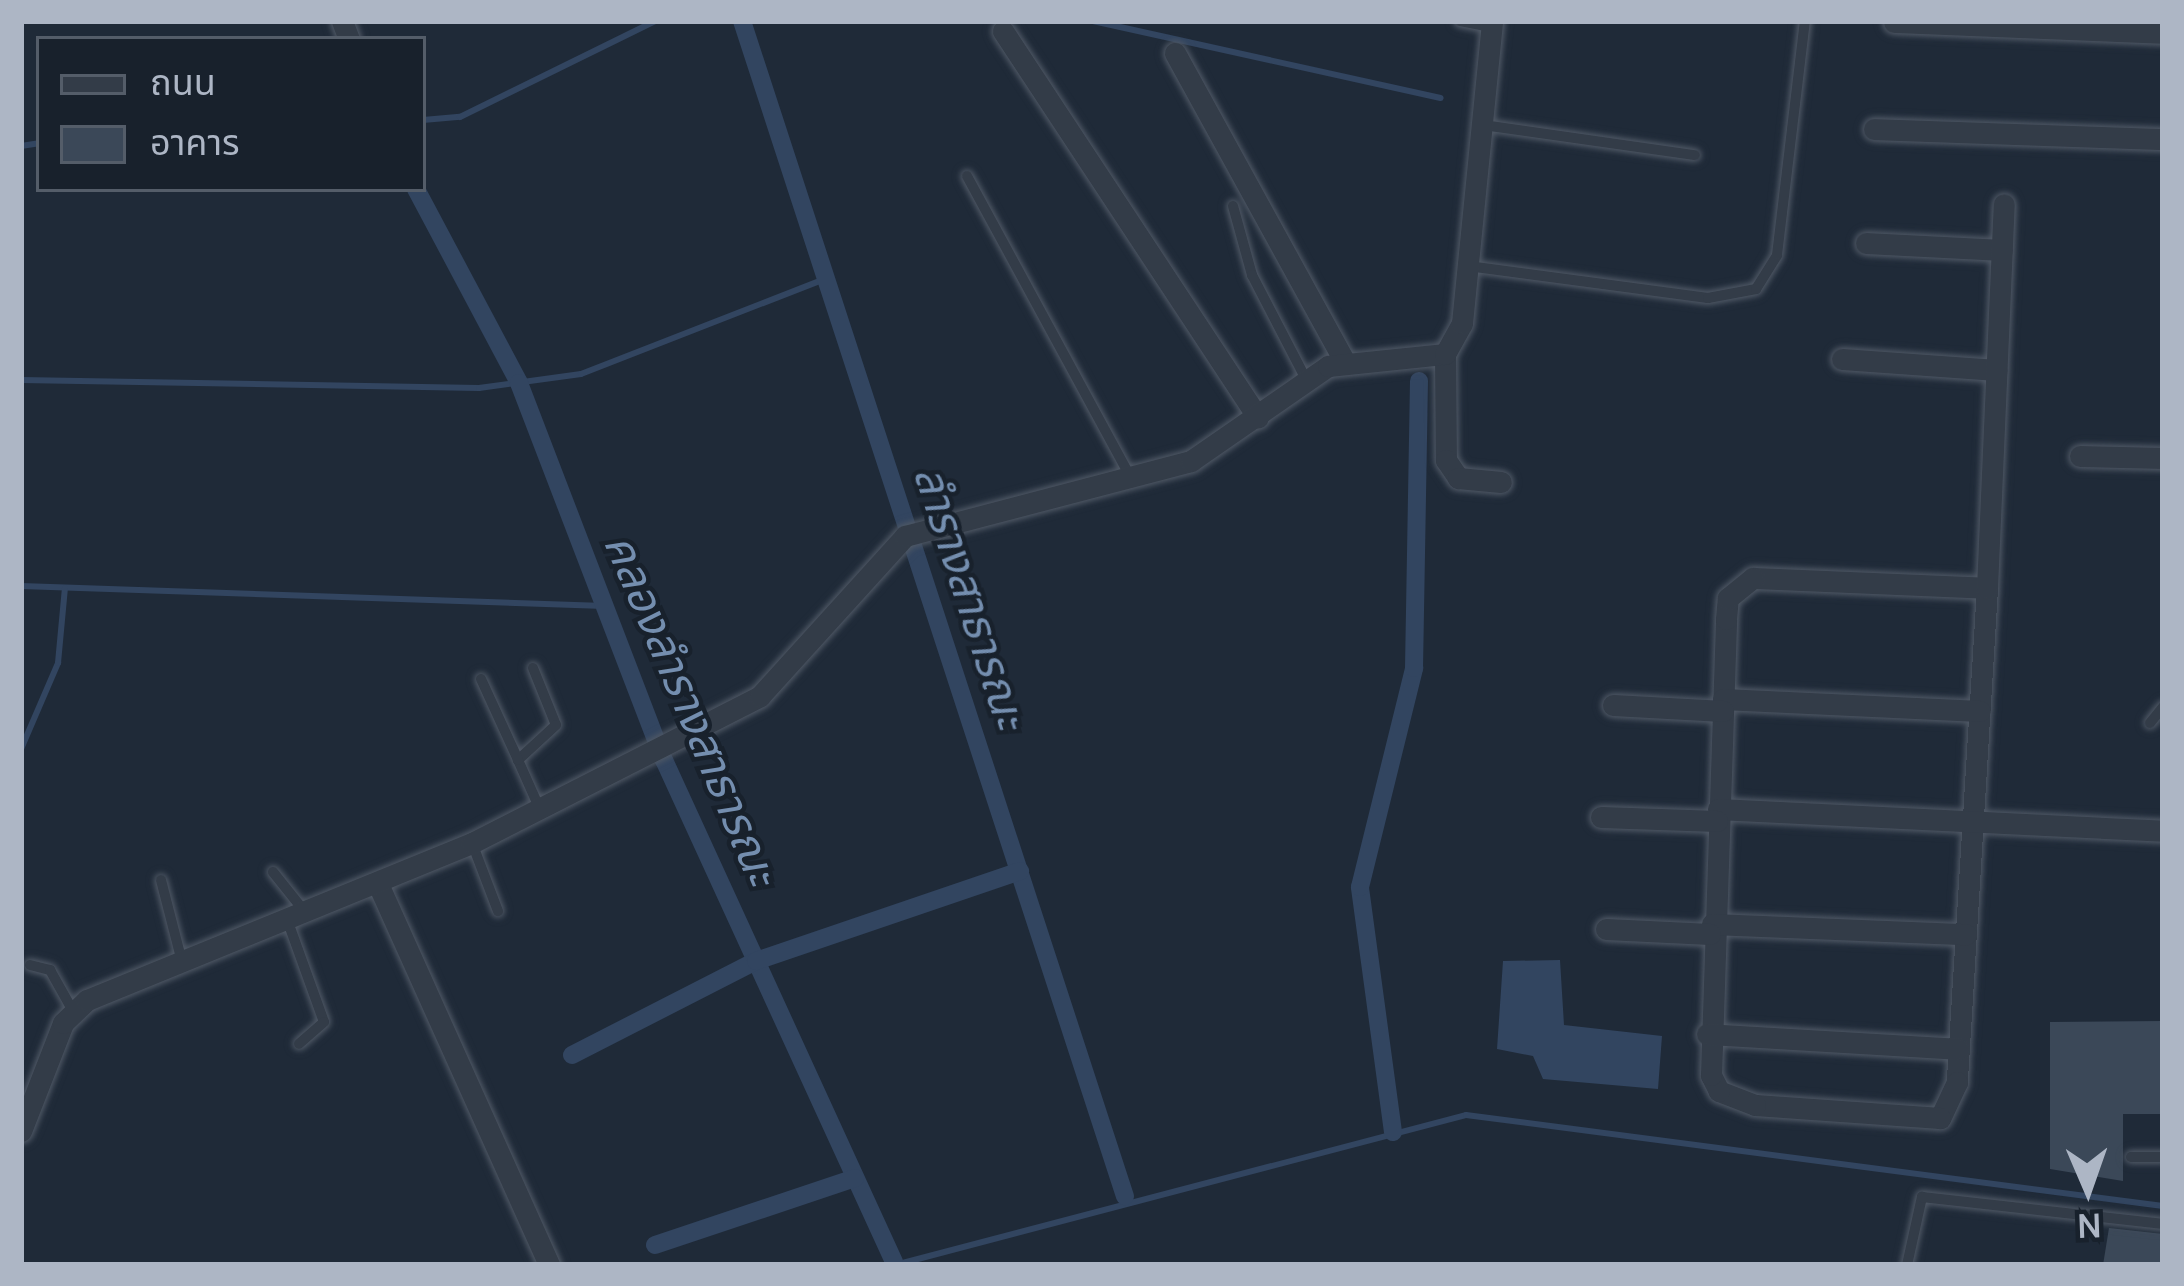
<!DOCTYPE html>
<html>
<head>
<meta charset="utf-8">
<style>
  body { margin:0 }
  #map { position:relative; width:2184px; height:1286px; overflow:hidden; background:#1f2a38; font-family:Manrope,"Noto Sans Thai",sans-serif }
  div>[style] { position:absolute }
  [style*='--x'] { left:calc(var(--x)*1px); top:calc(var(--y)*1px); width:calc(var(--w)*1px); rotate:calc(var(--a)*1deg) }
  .water>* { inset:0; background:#324560 }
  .stream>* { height:6px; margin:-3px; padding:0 3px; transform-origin:3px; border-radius:3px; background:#324560 }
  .canal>* { height:18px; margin:-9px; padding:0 9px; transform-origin:9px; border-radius:9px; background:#324560 }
  .building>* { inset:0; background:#3b4858 }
  .roads { filter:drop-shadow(0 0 3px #505966) drop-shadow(0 0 3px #505966) }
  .lane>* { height:10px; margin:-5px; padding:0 5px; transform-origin:5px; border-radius:5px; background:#333c48 }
  .street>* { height:21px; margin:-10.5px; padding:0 10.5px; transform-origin:10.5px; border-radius:10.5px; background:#333c48 }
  span { translate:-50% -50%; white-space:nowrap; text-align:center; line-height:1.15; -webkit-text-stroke:9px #18212c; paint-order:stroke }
  .water-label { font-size:45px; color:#748eaf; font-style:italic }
  .frame { position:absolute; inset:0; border:24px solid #adb6c5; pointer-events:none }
  .legend { position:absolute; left:36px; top:36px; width:390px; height:156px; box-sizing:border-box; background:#18212c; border:3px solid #545d69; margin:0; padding:15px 21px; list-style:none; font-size:36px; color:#adb6c5 }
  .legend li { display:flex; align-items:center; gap:24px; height:60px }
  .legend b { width:60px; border:3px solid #545d69 }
  .north { position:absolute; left:2028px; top:1130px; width:120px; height:120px; -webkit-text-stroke:9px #18212c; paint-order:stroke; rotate:178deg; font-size:33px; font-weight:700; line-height:48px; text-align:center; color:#adb6c5 }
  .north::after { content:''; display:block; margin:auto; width:42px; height:54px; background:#adb6c5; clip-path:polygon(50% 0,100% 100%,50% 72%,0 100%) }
</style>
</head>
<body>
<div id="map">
  <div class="water">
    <div style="clip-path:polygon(1560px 960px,1564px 1025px,1662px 1036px,1658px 1089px,1543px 1079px,1533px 1056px,1497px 1049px,1503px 961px)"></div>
  </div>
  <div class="stream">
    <div style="--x:1093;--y:21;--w:356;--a:12.5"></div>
    <div style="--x:423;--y:120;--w:37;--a:-5"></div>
    <div style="--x:460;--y:117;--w:217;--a:-26.2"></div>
    <div style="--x:21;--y:146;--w:18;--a:-9"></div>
    <div style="--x:21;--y:380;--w:458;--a:1"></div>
    <div style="--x:479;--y:388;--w:103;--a:-7.8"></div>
    <div style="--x:581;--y:374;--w:264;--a:-21.3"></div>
    <div style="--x:21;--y:586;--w:584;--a:1.96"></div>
    <div style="--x:21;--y:749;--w:94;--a:-66.7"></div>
    <div style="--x:58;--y:663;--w:75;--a:-84.7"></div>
    <div style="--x:895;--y:1265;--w:590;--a:-14.72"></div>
    <div style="--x:1466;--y:1115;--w:703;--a:7.44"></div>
  </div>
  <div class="canal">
    <div style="--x:742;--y:21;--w:1236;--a:71.95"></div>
    <div style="--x:416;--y:189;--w:220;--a:62"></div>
    <div style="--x:519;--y:383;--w:404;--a:69"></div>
    <div style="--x:664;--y:760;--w:552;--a:65.38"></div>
    <div style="--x:572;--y:1055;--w:207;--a:-27.1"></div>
    <div style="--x:756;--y:961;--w:279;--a:-18.8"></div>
    <div style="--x:1393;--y:1132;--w:247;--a:-97.7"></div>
    <div style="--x:1360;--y:887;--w:226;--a:-76.1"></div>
    <div style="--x:1414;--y:668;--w:287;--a:-89"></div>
    <div style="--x:655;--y:1245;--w:211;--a:-18.5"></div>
  </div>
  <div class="building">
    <div style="clip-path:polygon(2163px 1021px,2163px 1114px,2123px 1114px,2123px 1181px,2050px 1169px,2050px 1022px)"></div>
    <div style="clip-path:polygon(2109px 1228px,2163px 1234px,2163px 1265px,2103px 1265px)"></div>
  </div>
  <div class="roads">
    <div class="lane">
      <div style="--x:1460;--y:21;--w:33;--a:11"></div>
      <div style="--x:1483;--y:125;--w:214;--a:8.1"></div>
      <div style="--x:967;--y:176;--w:344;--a:61.5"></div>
      <div style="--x:1233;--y:206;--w:72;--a:74.6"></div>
      <div style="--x:1252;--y:275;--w:117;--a:62.6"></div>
      <div style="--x:1468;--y:266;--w:242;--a:7.6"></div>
      <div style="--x:1708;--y:298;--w:49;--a:-10.6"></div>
      <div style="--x:1756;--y:289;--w:40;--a:-58"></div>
      <div style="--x:1777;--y:255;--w:236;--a:-83.2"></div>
      <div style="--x:533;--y:668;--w:61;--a:68"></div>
      <div style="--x:556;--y:725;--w:52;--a:137.4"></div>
      <div style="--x:518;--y:760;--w:49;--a:66"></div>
      <div style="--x:481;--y:679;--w:89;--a:65.4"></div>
      <div style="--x:2150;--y:723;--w:21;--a:-51"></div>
      <div style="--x:472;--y:843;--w:73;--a:69.1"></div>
      <div style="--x:273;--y:872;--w:51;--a:51.3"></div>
      <div style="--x:161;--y:880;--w:85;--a:75.6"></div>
      <div style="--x:288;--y:922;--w:106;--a:70.2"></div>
      <div style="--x:324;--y:1022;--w:33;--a:139"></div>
      <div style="--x:30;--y:965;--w:21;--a:14"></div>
      <div style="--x:50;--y:970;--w:47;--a:60.7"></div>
      <div style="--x:2131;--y:1157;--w:32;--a:0"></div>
      <div style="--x:1907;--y:1265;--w:70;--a:-77.6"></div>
      <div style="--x:1922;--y:1197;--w:243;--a:6.4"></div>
    </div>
    <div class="street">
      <div style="--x:342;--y:21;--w:19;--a:69"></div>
      <div style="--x:1894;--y:22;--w:269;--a:2.3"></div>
      <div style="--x:1003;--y:31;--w:463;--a:56.6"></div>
      <div style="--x:1175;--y:53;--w:351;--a:61.2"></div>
      <div style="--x:1874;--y:129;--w:289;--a:2"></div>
      <div style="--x:1866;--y:243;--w:136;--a:2.9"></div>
      <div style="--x:1445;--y:354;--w:106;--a:89.5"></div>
      <div style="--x:1446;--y:460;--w:22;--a:56"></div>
      <div style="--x:1458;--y:478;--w:43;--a:5.3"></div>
      <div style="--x:1842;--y:359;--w:155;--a:4.1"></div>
      <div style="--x:2080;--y:456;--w:83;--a:1.4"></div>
      <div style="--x:1753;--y:578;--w:234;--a:2.4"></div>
      <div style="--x:1987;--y:588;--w:495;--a:93.5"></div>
      <div style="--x:1957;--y:1082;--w:40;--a:115"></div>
      <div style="--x:1940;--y:1118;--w:185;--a:-176"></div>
      <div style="--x:1755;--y:1105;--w:39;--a:-159"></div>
      <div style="--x:1719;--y:1091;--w:18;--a:-117"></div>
      <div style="--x:1711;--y:1075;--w:456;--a:-88.1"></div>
      <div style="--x:1726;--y:619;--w:21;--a:-85"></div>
      <div style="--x:1728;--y:598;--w:32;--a:-39"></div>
      <div style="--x:1987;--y:588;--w:384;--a:-87.5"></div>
      <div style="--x:1723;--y:699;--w:257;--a:2.7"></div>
      <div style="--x:1613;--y:705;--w:110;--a:3.1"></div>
      <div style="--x:1718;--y:809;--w:446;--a:2.8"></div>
      <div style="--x:1601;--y:817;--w:116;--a:2"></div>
      <div style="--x:378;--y:884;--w:418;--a:65.8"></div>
      <div style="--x:1712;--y:924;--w:254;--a:2.3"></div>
      <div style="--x:1606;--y:929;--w:104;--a:2.8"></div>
      <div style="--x:1707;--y:1034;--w:252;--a:3.4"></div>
      <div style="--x:21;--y:1131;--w:116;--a:-68.7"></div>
      <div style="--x:63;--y:1023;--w:33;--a:-44"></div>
      <div style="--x:87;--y:1000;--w:416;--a:-22.2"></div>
      <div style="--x:472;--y:843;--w:323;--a:-27"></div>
      <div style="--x:760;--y:696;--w:216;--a:-47.8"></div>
      <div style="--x:905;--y:536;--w:296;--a:-14.7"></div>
      <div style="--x:1191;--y:461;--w:167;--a:-34.7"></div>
      <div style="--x:1328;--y:366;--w:118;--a:-5.9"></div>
      <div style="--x:1445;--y:354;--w:35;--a:-61"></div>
      <div style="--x:1462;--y:323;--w:303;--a:-84.3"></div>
    </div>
  </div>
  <div class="water-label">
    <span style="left:971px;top:597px;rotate:72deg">ลำรางสาธารณะ</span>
    <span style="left:692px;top:709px;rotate:67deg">คลองลำรางสาธารณะ</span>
  </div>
  <div class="frame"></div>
  <ul class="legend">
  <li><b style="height:15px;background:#333c48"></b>ถนน</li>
  <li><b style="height:33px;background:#3b4858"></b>อาคาร</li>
  </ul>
  <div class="north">N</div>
</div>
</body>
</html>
